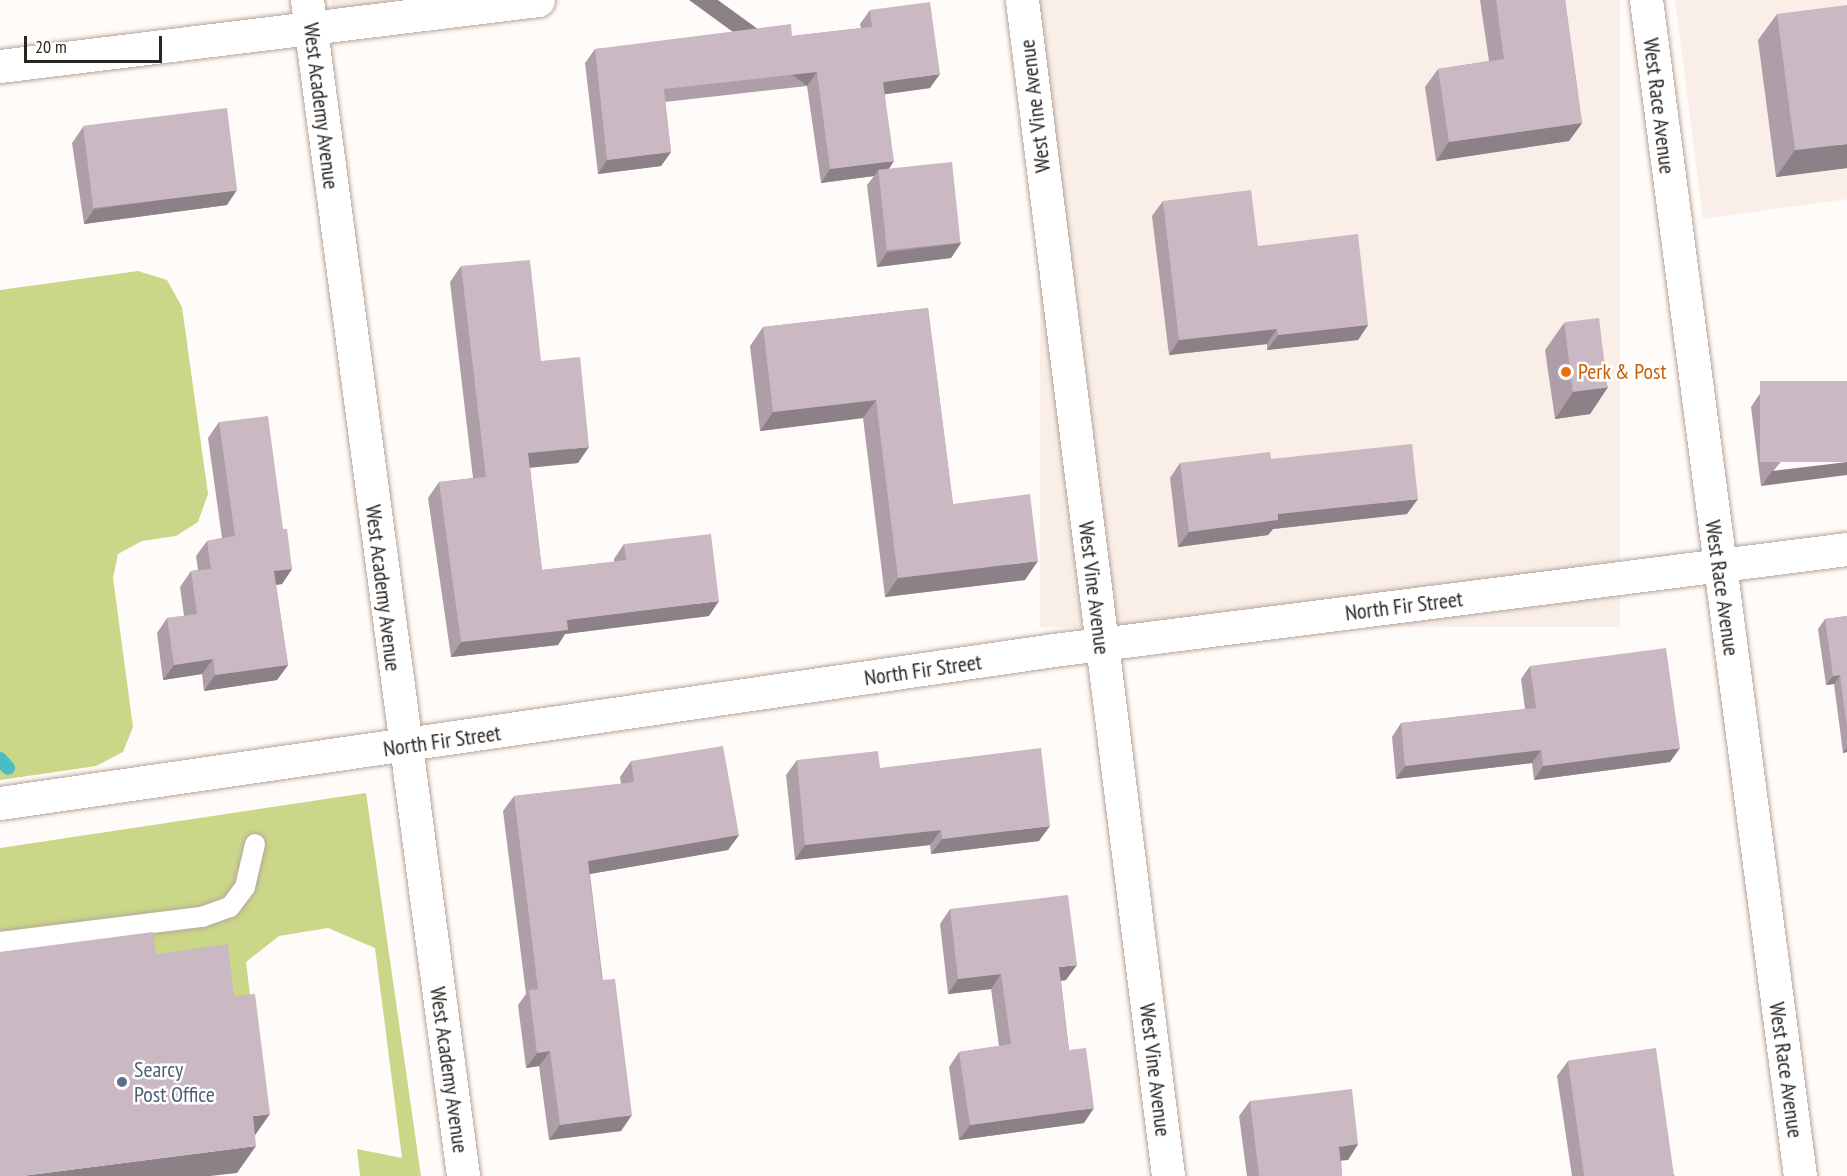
<!DOCTYPE html>
<html>
<head>
<meta charset="utf-8">
<style>
  body { margin:0 }
  #map { position:relative; width:1847px; height:1176px; overflow:hidden; background:#fffbf8; font-family:"PT Sans Narrow",sans-serif }
  div>[style] { position:absolute }
  [style*='--x'] { left:calc(var(--x)*1px); top:calc(var(--y)*1px); width:calc(var(--w)*1px); rotate:calc(var(--a)*1deg) }
  .built>* { inset:0; background:#f9eee8; transform-origin:0 0 }
  .green>* { inset:0; background:#cad688 }
  .stream>* { height:14px; margin:-7px; padding:0 7px; transform-origin:7px; border-radius:7px; background:#49bcc4 }
  .roads { filter:drop-shadow(0 0 2px #b6a59a) drop-shadow(0 0 2px #b6a59a) }
  .lane>* { height:20px; margin:-10px; padding:0 10px; transform-origin:10px; border-radius:10px; background:#fff }
  .street>* { height:33px; margin:-16.5px; padding:0 16.5px; transform-origin:16.5px; border-radius:16.5px; background:#fff }
  .secondary>* { height:33px; margin:-16.5px; padding:0 16.5px; transform-origin:16.5px; border-radius:16.5px; background:#fff }
  .wall>* { inset:0; background:#ae9ea7 }
  .shaded-wall>* { inset:0; background:#8d8188; transform-origin:0 0 }
  .building>* { inset:0; background:#cab8c2; transform-origin:0 0 }
  .dots>* { width:16px; height:16px; translate:-50% -50%; box-sizing:border-box; border:3px solid #fff; border-radius:50% }
  span { translate:-50% -50%; white-space:nowrap; text-align:center; line-height:1.15; -webkit-text-stroke:5px #fff; paint-order:stroke }
  .street-label { font-size:22px; color:#2c2621 }
  .food-label { font-size:22px; color:#c56008 }
  .left { translate:0 -50%; text-align:left }
  .service-label { font-size:22px; color:#4e5e75 }
  .scale { position:absolute; left:24px; top:36px; width:138px; height:27px; box-sizing:border-box; border:3px solid #2c2621; border-top:0; padding-left:8px; font-size:18px; line-height:21px; white-space:nowrap; color:#2c2621; -webkit-text-stroke:4px #fff; paint-order:stroke }
</style>
</head>
<body>
<div id="map">
  <div class="built">
    <div style="clip-path:polygon(331px 0,420px 0,332px 12px)"></div>
    <div style="left:1040px;top:0;width:580px;height:627px"></div>
    <div style="clip-path:polygon(1675px 0,1847px 0,1847px 199px,1703px 219px)"></div>
  </div>
  <div class="green">
    <div style="clip-path:polygon(138px 271px,167px 280px,182px 307px,208px 494px,198px 522px,176px 536px,142px 541px,118px 554px,113px 578px,133px 727px,123px 752px,96px 766px,0 780px,0 290px)"></div>
    <div style="clip-path:polygon(366px 793px,421px 1176px,360px 1176px,357px 1149px,402px 1158px,375px 948px,328px 928px,279px 936px,246px 962px,253px 1019px,0 976px,0 848px)"></div>
  </div>
  <div class="stream">
    <div style="--x:0;--y:759;--w:12;--a:48"></div>
  </div>
  <div class="roads">
    <div class="lane">
      <div style="--x:0;--y:942;--w:204;--a:-7.1"></div>
      <div style="--x:202;--y:917;--w:30;--a:-20"></div>
      <div style="--x:230;--y:907;--w:25;--a:-53"></div>
      <div style="--x:245;--y:887;--w:44;--a:-76.9"></div>
    </div>
    <div class="street">
      <div style="--x:307;--y:0;--w:1186;--a:82.44"></div>
      <div style="--x:1022;--y:0;--w:1185;--a:82.92"></div>
      <div style="--x:0;--y:66;--w:542;--a:-6.99"></div>
      <div style="--x:0;--y:803;--w:1065;--a:-8.26"></div>
      <div style="--x:1054;--y:650;--w:799;--a:-7.26"></div>
    </div>
    <div class="secondary">
      <div style="--x:1646;--y:0;--w:1186;--a:82.54"></div>
    </div>
  </div>
  <div class="wall">
    <div style="clip-path:polygon(1480px 0,1565px 0,1582px 123px,1569px 141px,1436px 161px,1425px 87px,1438px 69px,1489px 61px)"></div>
    <div style="clip-path:polygon(870px 10px,930px 88px,885px 94px,888px 169px,961px 243px,951px 258px,877px 267px,867px 185px,874px 176px,821px 183px,807px 86px,665px 102px,671px 152px,661px 166px,598px 174px,585px 63px,595px 49px,792px 36px,861px 28px,860px 24px)"></div>
    <div style="clip-path:polygon(1777px 14px,1847px 168px,1776px 177px,1758px 40px)"></div>
    <div style="clip-path:polygon(83px 127px,227px 205px,84px 224px,72px 143px)"></div>
    <div style="clip-path:polygon(1163px 201px,1258px 246px,1368px 325px,1358px 340px,1267px 350px,1267px 344px,1169px 355px,1152px 216px)"></div>
    <div style="clip-path:polygon(461px 266px,541px 361px,578px 463px,530px 467px,542px 570px,614px 562px,614px 559px,624px 544px,709px 616px,565px 634px,558px 645px,451px 657px,428px 498px,439px 482px,473px 478px,450px 282px)"></div>
    <div style="clip-path:polygon(928px 308px,953px 504px,1025px 580px,885px 597px,863px 418px,760px 431px,750px 346px,763px 327px)"></div>
    <div style="clip-path:polygon(1564px 323px,1608px 387px,1590px 414px,1555px 419px,1545px 350px)"></div>
    <div style="clip-path:polygon(1847px 381px,1761px 486px,1751px 407px,1761px 392px)"></div>
    <div style="clip-path:polygon(219px 422px,283px 529px,292px 569px,282px 584px,276px 585px,288px 665px,277px 680px,204px 691px,202px 674px,163px 680px,157px 633px,167px 618px,184px 616px,180px 587px,191px 571px,198px 570px,196px 556px,207px 541px,222px 538px,208px 438px)"></div>
    <div style="clip-path:polygon(1271px 459px,1407px 514px,1273px 529px,1268px 535px,1178px 547px,1170px 478px,1180px 463px)"></div>
    <div style="clip-path:polygon(1847px 616px,1847px 752px,1843px 753px,1834px 684px,1826px 685px,1818px 629px,1825px 619px)"></div>
    <div style="clip-path:polygon(1530px 666px,1670px 762px,1534px 780px,1532px 763px,1396px 779px,1392px 737px,1401px 723px,1525px 709px,1521px 679px)"></div>
    <div style="clip-path:polygon(797px 760px,880px 768px,1039px 841px,931px 854px,930px 845px,795px 860px,786px 775px)"></div>
    <div style="clip-path:polygon(631px 761px,739px 835px,728px 850px,590px 874px,621px 1131px,549px 1140px,539px 1066px,526px 1068px,518px 1005px,526px 994px,503px 811px,514px 796px,621px 784px,620px 777px)"></div>
    <div style="clip-path:polygon(950px 909px,1066px 980px,1061px 981px,1069px 1050px,1084px 1123px,959px 1140px,949px 1067px,959px 1052px,999px 1046px,991px 989px,948px 994px,940px 924px)"></div>
    <div style="clip-path:polygon(1568px 1061px,1675px 1176px,1572px 1176px,1557px 1076px)"></div>
    <div style="clip-path:polygon(1250px 1101px,1358px 1144px,1348px 1160px,1341px 1160px,1342px 1176px,1247px 1176px,1239px 1116px)"></div>
  </div>
  <div class="shaded-wall">
    <div style="left:817px;top:72px;width:17px;height:154px;rotate:126deg"></div>
    <div style="clip-path:polygon(940px 74px,930px 88px,873px 96px,883px 82px)"></div>
    <div style="clip-path:polygon(1582px 123px,1569px 141px,1436px 161px,1449px 142px)"></div>
    <div style="clip-path:polygon(1847px 144px,1847px 168px,1776px 177px,1795px 150px)"></div>
    <div style="clip-path:polygon(671px 152px,661px 166px,598px 174px,607px 160px)"></div>
    <div style="clip-path:polygon(894px 161px,885px 175px,878px 170px,874px 176px,821px 183px,830px 169px)"></div>
    <div style="clip-path:polygon(237px 190px,227px 205px,84px 224px,94px 209px)"></div>
    <div style="clip-path:polygon(961px 243px,951px 258px,877px 267px,887px 252px)"></div>
    <div style="clip-path:polygon(1368px 325px,1358px 340px,1267px 350px,1278px 335px)"></div>
    <div style="clip-path:polygon(1277px 329px,1267px 344px,1169px 355px,1179px 340px)"></div>
    <div style="clip-path:polygon(1608px 387px,1590px 414px,1555px 419px,1573px 392px)"></div>
    <div style="clip-path:polygon(876px 400px,863px 418px,760px 431px,773px 412px)"></div>
    <div style="clip-path:polygon(589px 447px,578px 463px,518px 469px,528px 453px)"></div>
    <div style="clip-path:polygon(1847px 462px,1847px 475px,1761px 486px,1772px 471px)"></div>
    <div style="clip-path:polygon(1418px 499px,1407px 514px,1273px 529px,1268px 535px,1178px 547px,1189px 532px,1278px 514px)"></div>
    <div style="clip-path:polygon(1038px 561px,1025px 580px,885px 597px,898px 578px)"></div>
    <div style="clip-path:polygon(292px 569px,282px 584px,263px 586px,274px 571px)"></div>
    <div style="clip-path:polygon(719px 601px,709px 616px,565px 634px,558px 645px,451px 657px,461px 642px,567px 620px)"></div>
    <div style="clip-path:polygon(213px 659px,202px 674px,163px 680px,174px 665px)"></div>
    <div style="clip-path:polygon(288px 665px,277px 680px,204px 691px,215px 675px)"></div>
    <div style="clip-path:polygon(1840px 675px,1834px 684px,1826px 685px,1833px 676px)"></div>
    <div style="clip-path:polygon(1847px 747px,1847px 752px,1843px 753px)"></div>
    <div style="clip-path:polygon(1680px 748px,1670px 762px,1534px 780px,1543px 766px)"></div>
    <div style="clip-path:polygon(1541px 750px,1532px 763px,1396px 779px,1405px 766px)"></div>
    <div style="clip-path:polygon(1050px 826px,1039px 841px,931px 854px,942px 839px)"></div>
    <div style="clip-path:polygon(941px 830px,930px 845px,795px 860px,805px 845px)"></div>
    <div style="clip-path:polygon(739px 835px,728px 850px,578px 876px,588px 861px)"></div>
    <div style="clip-path:polygon(1077px 965px,1066px 980px,1049px 982px,1059px 967px)"></div>
    <div style="clip-path:polygon(1001px 974px,991px 989px,948px 994px,958px 979px)"></div>
    <div style="clip-path:polygon(550px 1051px,539px 1066px,526px 1068px,537px 1053px)"></div>
    <div style="clip-path:polygon(1094px 1108px,1084px 1123px,959px 1140px,970px 1125px)"></div>
    <div style="clip-path:polygon(270px 1114px,251px 1141px,253px 1116px)"></div>
    <div style="clip-path:polygon(632px 1115px,621px 1131px,549px 1140px,560px 1125px)"></div>
    <div style="clip-path:polygon(1358px 1144px,1348px 1160px,1329px 1162px,1339px 1147px)"></div>
    <div style="clip-path:polygon(256px 1146px,237px 1173px,210px 1176px,22px 1176px)"></div>
  </div>
  <div class="building">
    <div style="clip-path:polygon(1496px 0,1565px 0,1582px 123px,1449px 142px,1438px 69px,1504px 59px)"></div>
    <div style="clip-path:polygon(930px 2px,940px 74px,883px 82px,894px 161px,830px 169px,817px 72px,664px 89px,671px 152px,607px 160px,595px 49px,791px 24px,792px 36px,872px 27px,870px 10px)"></div>
    <div style="clip-path:polygon(1847px 5px,1847px 144px,1795px 150px,1777px 14px)"></div>
    <div style="left:227px;top:108px;width:83px;height:145px;rotate:83deg"></div>
    <div style="left:952px;top:162px;width:81px;height:74px;rotate:84deg"></div>
    <div style="clip-path:polygon(1251px 190px,1258px 246px,1358px 234px,1368px 325px,1278px 335px,1277px 329px,1179px 340px,1163px 201px)"></div>
    <div style="clip-path:polygon(530px 260px,541px 361px,580px 357px,589px 447px,528px 453px,542px 570px,626px 560px,624px 544px,711px 534px,719px 601px,567px 620px,568px 630px,461px 642px,439px 482px,486px 477px,461px 266px)"></div>
    <div style="clip-path:polygon(928px 308px,953px 504px,1030px 494px,1038px 561px,898px 578px,876px 400px,773px 412px,763px 327px)"></div>
    <div style="left:1599px;top:318px;width:70px;height:35px;rotate:83deg"></div>
    <div style="left:1847px;top:381px;width:81px;height:87px;rotate:90deg"></div>
    <div style="clip-path:polygon(268px 416px,283px 529px,287px 529px,292px 569px,274px 571px,288px 665px,215px 675px,213px 659px,174px 665px,167px 618px,197px 614px,191px 571px,211px 569px,207px 541px,235px 536px,219px 422px)"></div>
    <div style="clip-path:polygon(1412px 444px,1418px 499px,1278px 514px,1278px 520px,1189px 532px,1180px 463px,1270px 452px,1271px 459px)"></div>
    <div style="clip-path:polygon(1847px 616px,1847px 727px,1840px 675px,1833px 676px,1825px 619px)"></div>
    <div style="clip-path:polygon(1666px 648px,1680px 748px,1543px 766px,1541px 750px,1405px 766px,1401px 723px,1536px 708px,1530px 666px)"></div>
    <div style="clip-path:polygon(723px 746px,739px 835px,588px 861px,602px 980px,615px 979px,632px 1115px,560px 1125px,550px 1051px,537px 1053px,529px 990px,538px 989px,514px 796px,634px 782px,631px 761px)"></div>
    <div style="clip-path:polygon(1041px 748px,1050px 826px,942px 839px,941px 830px,805px 845px,797px 760px,878px 751px,880px 768px)"></div>
    <div style="clip-path:polygon(1068px 895px,1077px 965px,1059px 967px,1069px 1050px,1086px 1048px,1094px 1108px,970px 1125px,959px 1052px,1011px 1044px,1001px 974px,958px 979px,950px 909px)"></div>
    <div style="clip-path:polygon(153px 932px,156px 954px,228px 944px,234px 996px,255px 994px,270px 1114px,253px 1116px,256px 1146px,22px 1176px,0 1176px,0 952px)"></div>
    <div style="left:1656px;top:1048px;width:129px;height:89px;rotate:82deg"></div>
    <div style="clip-path:polygon(1352px 1089px,1358px 1144px,1339px 1147px,1342px 1176px,1259px 1176px,1250px 1101px)"></div>
  </div>
  <div class="dots">
    <div style="left:1566px;top:372px;background:#e8710a"></div>
    <div style="left:122px;top:1082px;background:#5c6f8a"></div>
  </div>
  <div class="street-label">
    <span style="left:321px;top:106px;rotate:83deg">West Academy Avenue</span>
    <span style="left:1035px;top:106px;rotate:-97deg">West Vine Avenue</span>
    <span style="left:1659px;top:106px;rotate:83deg">West Race Avenue</span>
    <span style="left:383px;top:588px;rotate:83deg">West Academy Avenue</span>
    <span style="left:1094px;top:588px;rotate:83deg">West Vine Avenue</span>
    <span style="left:1722px;top:588px;rotate:82deg">West Race Avenue</span>
    <span style="left:1404px;top:606px;rotate:-7deg">North Fir Street</span>
    <span style="left:923px;top:670px;rotate:-8deg">North Fir Street</span>
    <span style="left:442px;top:741px;rotate:-8deg">North Fir Street</span>
    <span style="left:449px;top:1070px;rotate:82deg">West Academy Avenue</span>
    <span style="left:1155px;top:1070px;rotate:83deg">West Vine Avenue</span>
    <span style="left:1786px;top:1070px;rotate:82deg">West Race Avenue</span>
  </div>
  <div class="food-label">
    <span class="left" style="left:1578px;top:372px">Perk &amp; Post</span>
  </div>
  <div class="service-label">
    <span class="left" style="left:134px;top:1082px">Searcy<br>Post Office</span>
  </div>
  <div class="scale">20 m</div>
</div>
</body>
</html>
